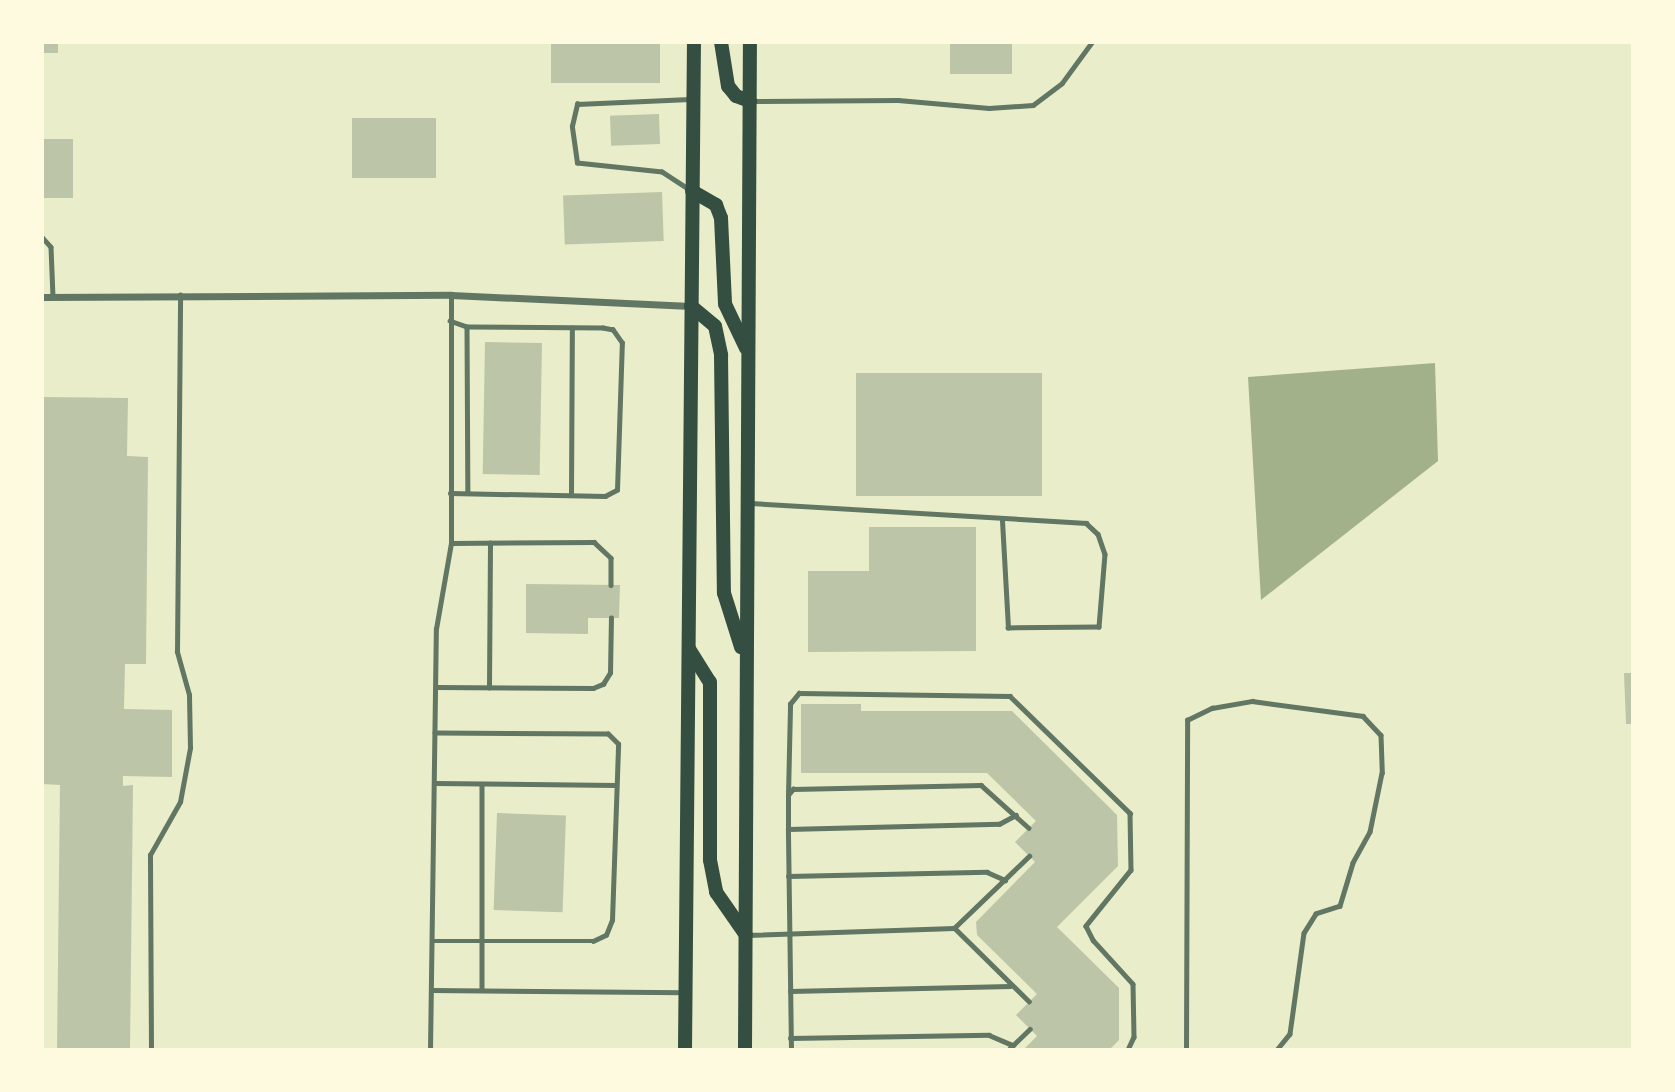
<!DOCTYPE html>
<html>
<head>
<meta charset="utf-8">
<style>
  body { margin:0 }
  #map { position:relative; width:1675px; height:1092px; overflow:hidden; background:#e9edc9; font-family:"DejaVu Sans",sans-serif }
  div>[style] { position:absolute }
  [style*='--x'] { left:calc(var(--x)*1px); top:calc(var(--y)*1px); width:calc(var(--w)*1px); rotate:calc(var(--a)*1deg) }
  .water>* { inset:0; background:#a3b18a }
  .building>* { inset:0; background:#bcc5a7; transform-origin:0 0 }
  .service>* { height:4.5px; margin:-2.25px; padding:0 2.25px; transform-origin:2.25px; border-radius:2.25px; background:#617663 }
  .minor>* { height:7px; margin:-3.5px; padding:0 3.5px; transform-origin:3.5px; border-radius:3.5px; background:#617663 }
  .primary>* { height:14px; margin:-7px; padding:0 7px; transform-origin:7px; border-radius:7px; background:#344e41 }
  span { translate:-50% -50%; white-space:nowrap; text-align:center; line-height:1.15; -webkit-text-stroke:5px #fefae0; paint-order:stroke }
  .frame { position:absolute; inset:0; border:44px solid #fefae0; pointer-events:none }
</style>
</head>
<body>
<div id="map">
  <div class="water">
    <div style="clip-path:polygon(1435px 363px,1438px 461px,1261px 600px,1248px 377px)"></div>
  </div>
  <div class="building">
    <div style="left:42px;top:42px;width:16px;height:11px"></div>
    <div style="left:551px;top:42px;width:109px;height:41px"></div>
    <div style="left:950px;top:42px;width:62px;height:32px"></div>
    <div style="left:659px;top:114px;width:30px;height:49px;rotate:88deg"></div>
    <div style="left:352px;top:118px;width:84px;height:60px"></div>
    <div style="left:42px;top:139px;width:31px;height:59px"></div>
    <div style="left:662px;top:192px;width:49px;height:99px;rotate:88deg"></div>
    <div style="left:485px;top:342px;width:57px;height:132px;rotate:1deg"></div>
    <div style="left:1042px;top:373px;width:123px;height:186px;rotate:90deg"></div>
    <div style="clip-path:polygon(42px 397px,128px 398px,127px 456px,148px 457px,146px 664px,125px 664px,124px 709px,172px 710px,172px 777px,123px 776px,123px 786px,133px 785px,130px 1050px,57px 1050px,60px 785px,42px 784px)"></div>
    <div style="clip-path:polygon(869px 527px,976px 527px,976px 651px,808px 652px,808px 571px,869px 571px)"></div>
    <div style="clip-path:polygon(526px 584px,620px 585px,619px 618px,588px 618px,588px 634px,526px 633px)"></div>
    <div style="clip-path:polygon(1624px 673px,1633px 673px,1633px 724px,1626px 724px)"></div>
    <div style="clip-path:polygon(801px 704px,861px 704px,861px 711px,1012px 711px,1117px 815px,1118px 866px,1057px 927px,1119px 988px,1119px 1040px,1109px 1050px,1023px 1050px,1037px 1036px,1016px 1015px,1037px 994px,977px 935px,976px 922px,1035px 862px,1015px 842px,1036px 821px,987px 773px,801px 773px)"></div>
    <div style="left:497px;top:813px;width:69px;height:97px;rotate:2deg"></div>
  </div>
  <div class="service">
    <div style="--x:754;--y:101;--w:144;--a:-0.4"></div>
    <div style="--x:898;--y:100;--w:91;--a:5"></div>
    <div style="--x:989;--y:108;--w:44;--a:-3.9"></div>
    <div style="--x:1033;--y:105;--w:36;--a:-37"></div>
    <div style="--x:1062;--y:83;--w:51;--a:-53.8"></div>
    <div style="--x:688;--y:189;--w:31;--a:-147"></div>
    <div style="--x:662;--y:172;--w:85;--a:-174"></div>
    <div style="--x:577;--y:163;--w:37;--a:-98"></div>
    <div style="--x:572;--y:126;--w:23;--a:-77"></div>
    <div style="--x:577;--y:104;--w:113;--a:-2.5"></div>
    <div style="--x:42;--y:237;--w:13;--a:48"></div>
    <div style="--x:51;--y:247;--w:49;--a:87.7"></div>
    <div style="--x:467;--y:327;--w:166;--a:89.7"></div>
    <div style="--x:450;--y:493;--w:155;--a:1.1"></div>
    <div style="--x:605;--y:496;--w:13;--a:-27"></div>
    <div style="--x:617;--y:490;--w:147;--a:-88.1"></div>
    <div style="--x:622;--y:343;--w:16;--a:-125"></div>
    <div style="--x:613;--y:330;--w:10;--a:-169"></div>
    <div style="--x:603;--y:328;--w:136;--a:-179.6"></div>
    <div style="--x:467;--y:327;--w:18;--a:-161"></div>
    <div style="--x:571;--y:495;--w:167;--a:-89.7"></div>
    <div style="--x:751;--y:503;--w:336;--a:3.4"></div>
    <div style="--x:1086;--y:523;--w:16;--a:43"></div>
    <div style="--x:1098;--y:534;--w:21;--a:71"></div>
    <div style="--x:1105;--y:554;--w:73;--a:94.7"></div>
    <div style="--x:1099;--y:627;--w:91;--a:179.4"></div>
    <div style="--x:1008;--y:628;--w:108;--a:-93.2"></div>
    <div style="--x:451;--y:543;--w:143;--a:-0.4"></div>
    <div style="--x:594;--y:542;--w:23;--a:43"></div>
    <div style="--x:611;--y:558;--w:27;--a:90"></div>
    <div style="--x:436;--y:687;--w:157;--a:0.4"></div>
    <div style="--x:593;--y:688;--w:11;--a:-22"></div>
    <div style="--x:603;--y:684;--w:13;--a:-58"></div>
    <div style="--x:610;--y:673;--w:55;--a:-89"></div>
    <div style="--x:489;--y:688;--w:145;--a:-89.6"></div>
    <div style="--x:435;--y:783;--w:181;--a:0.6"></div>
    <div style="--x:482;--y:784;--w:206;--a:90"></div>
    <div style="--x:788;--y:795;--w:91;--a:-88.7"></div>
    <div style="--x:790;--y:704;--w:14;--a:-51"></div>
    <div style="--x:799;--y:693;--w:211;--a:0.8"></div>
    <div style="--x:1010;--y:696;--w:168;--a:44.3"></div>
    <div style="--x:1130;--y:813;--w:57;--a:89"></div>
    <div style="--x:1131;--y:870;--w:72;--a:128.8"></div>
    <div style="--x:1086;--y:926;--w:16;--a:63"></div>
    <div style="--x:1093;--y:940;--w:59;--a:47.7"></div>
    <div style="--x:1133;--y:984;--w:53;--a:88.9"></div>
    <div style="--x:1134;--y:1037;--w:14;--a:115"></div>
    <div style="--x:788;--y:829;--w:211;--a:-1.4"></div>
    <div style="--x:999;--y:824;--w:19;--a:-28"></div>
    <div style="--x:788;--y:876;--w:199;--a:-1.2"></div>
    <div style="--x:987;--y:872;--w:20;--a:24"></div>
    <div style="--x:747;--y:935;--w:207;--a:-1.9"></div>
    <div style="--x:433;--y:941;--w:160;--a:0"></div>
    <div style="--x:593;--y:941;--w:14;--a:-25"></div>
    <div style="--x:606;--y:935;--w:16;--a:-68"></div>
    <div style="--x:612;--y:920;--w:176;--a:-88"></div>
    <div style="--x:618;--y:744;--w:14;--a:-135"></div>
    <div style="--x:608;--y:734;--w:173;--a:-179.7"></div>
    <div style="--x:432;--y:990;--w:252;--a:0.5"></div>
    <div style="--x:790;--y:991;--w:220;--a:-1.3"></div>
    <div style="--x:1029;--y:1002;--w:105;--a:-135.4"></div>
    <div style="--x:954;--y:928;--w:104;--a:-43.8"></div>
    <div style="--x:790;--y:1038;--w:199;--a:-0.9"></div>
    <div style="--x:989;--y:1035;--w:26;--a:23"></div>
    <div style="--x:151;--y:1050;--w:195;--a:-90.3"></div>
    <div style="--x:150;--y:855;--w:61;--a:-60.5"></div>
    <div style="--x:180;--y:802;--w:55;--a:-79.5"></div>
    <div style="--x:190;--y:748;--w:53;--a:-91.1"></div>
    <div style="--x:189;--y:695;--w:45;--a:-105.6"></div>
    <div style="--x:177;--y:652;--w:357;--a:-89.5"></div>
    <div style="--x:430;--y:1050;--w:421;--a:-89.2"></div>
    <div style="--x:436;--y:629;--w:87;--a:-80.1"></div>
    <div style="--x:451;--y:543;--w:247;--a:-90"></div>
    <div style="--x:791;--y:1050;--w:221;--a:-90.8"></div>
    <div style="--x:788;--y:829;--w:34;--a:-90"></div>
    <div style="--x:788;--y:795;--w:8;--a:-50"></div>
    <div style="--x:793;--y:789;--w:188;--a:-1.2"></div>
    <div style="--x:981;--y:785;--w:64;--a:41.9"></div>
    <div style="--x:1008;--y:1050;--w:30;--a:-44"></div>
    <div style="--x:1186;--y:1050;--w:330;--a:-89.8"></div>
    <div style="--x:1187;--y:720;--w:28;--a:-26"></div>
    <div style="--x:1212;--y:708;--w:41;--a:-9.9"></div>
    <div style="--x:1252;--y:701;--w:112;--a:7.7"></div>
    <div style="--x:1363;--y:716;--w:26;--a:47"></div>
    <div style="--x:1381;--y:735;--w:38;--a:88"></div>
    <div style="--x:1382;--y:773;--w:60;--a:101.5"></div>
    <div style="--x:1370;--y:832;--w:35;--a:119"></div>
    <div style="--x:1353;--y:863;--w:45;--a:106.8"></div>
    <div style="--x:1340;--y:906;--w:25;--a:162"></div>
    <div style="--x:1316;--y:914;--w:22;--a:122"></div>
    <div style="--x:1304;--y:933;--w:102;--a:97.9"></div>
    <div style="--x:1290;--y:1034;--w:21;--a:129"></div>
  </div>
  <div class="minor">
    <div style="--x:42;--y:297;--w:409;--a:-0.3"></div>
    <div style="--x:451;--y:295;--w:240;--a:2.6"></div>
  </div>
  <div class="primary">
    <div style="--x:721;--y:42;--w:45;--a:81"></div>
    <div style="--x:728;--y:86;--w:13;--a:51"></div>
    <div style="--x:736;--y:96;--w:15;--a:20"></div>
    <div style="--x:692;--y:191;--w:28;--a:30"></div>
    <div style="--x:716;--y:205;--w:14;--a:69"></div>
    <div style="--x:721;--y:218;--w:86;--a:87.3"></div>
    <div style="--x:725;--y:304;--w:49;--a:64.5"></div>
    <div style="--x:691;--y:306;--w:31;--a:40"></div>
    <div style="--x:715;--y:326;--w:30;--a:78"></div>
    <div style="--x:721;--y:355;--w:238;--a:89.3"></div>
    <div style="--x:724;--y:593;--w:57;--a:72.5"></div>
    <div style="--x:689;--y:649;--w:39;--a:58"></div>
    <div style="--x:710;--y:682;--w:178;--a:90"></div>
    <div style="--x:710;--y:860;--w:33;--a:79"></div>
    <div style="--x:716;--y:892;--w:52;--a:55.1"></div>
    <div style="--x:685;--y:1050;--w:1008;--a:-89.49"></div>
    <div style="--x:745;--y:1050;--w:1008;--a:-89.72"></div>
  </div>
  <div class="frame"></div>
</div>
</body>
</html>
